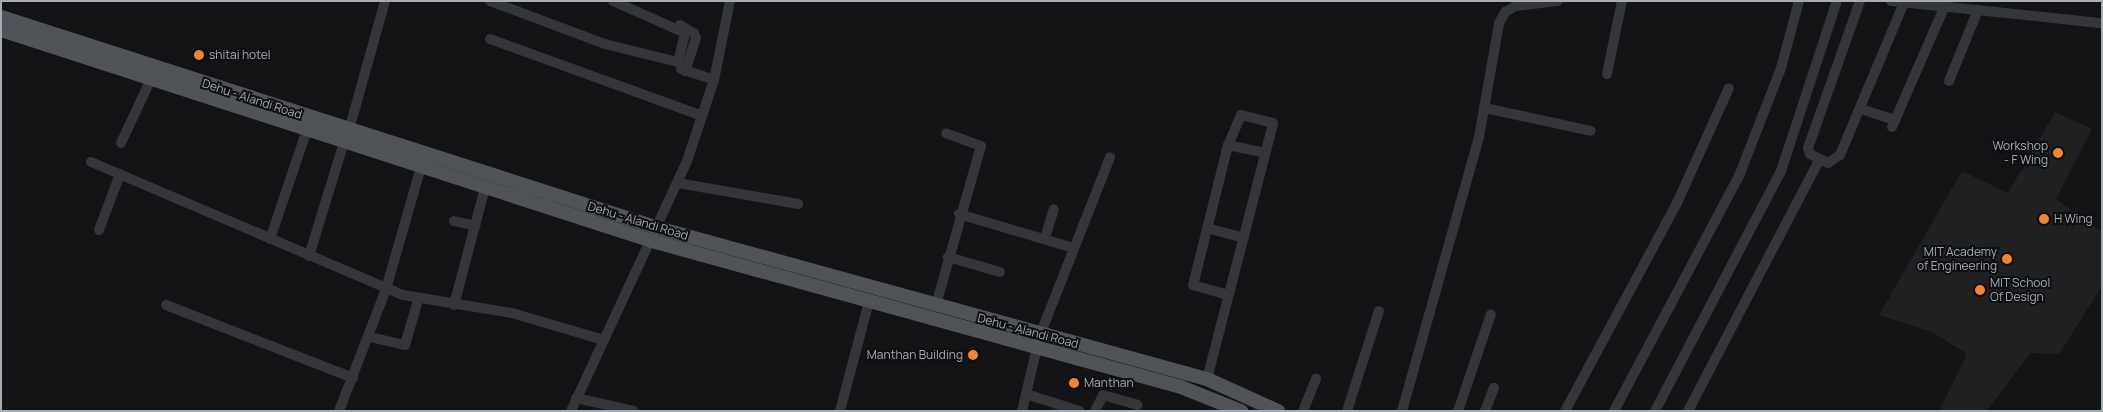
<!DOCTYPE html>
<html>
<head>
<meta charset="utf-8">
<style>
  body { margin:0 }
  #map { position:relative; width:2103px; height:412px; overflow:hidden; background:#131315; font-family:Manrope,sans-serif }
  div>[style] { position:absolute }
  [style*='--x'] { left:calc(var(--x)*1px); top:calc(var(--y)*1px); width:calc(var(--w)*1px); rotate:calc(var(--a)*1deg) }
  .built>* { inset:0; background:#1f2022 }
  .minor>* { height:10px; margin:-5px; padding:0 5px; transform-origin:5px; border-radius:5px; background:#34363a }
  .major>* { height:14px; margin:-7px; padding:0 7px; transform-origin:7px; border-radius:7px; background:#505459 }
  .dots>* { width:14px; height:14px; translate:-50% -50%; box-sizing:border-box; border:2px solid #0e0e10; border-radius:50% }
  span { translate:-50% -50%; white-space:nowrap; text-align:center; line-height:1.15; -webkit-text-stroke:4px #0e0e10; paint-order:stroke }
  .poi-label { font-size:12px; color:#a4adb5 }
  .left { translate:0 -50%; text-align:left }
  .right { translate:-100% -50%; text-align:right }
  .street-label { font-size:12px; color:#a4adb5 }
  .frame { position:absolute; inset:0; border:2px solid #a4adb5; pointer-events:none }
</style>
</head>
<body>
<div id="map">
  <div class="built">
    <div style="clip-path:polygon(2055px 112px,2092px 129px,2056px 199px,2102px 232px,2102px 286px,2059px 354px,2030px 353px,1987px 411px,1939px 411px,1967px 354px,1932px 332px,1879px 315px,1962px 171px,2008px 193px)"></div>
  </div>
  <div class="minor">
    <div style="--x:490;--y:1;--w:123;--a:20.5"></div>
    <div style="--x:605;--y:44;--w:75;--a:13.9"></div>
    <div style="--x:678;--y:62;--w:30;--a:-76"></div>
    <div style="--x:685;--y:33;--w:79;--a:-156"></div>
    <div style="--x:1860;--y:1;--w:156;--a:109.5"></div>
    <div style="--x:1808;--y:148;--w:6;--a:72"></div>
    <div style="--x:1810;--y:154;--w:20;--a:27"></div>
    <div style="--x:1828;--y:163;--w:14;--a:-34"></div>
    <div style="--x:1840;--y:155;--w:165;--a:-67.2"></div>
    <div style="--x:1891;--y:1;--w:212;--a:6"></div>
    <div style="--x:680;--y:25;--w:16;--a:30"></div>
    <div style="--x:694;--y:33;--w:5;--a:68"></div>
    <div style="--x:696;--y:38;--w:35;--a:108"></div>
    <div style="--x:490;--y:39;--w:226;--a:19.9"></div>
    <div style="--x:681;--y:69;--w:35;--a:18"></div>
    <div style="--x:1607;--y:74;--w:75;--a:-78.4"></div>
    <div style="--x:1949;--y:81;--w:77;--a:-67.8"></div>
    <div style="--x:1485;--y:108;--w:108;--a:12.2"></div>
    <div style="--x:1861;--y:109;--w:36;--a:18"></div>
    <div style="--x:1892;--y:127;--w:130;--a:-66.4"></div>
    <div style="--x:349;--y:130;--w:134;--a:-74.4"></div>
    <div style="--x:121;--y:143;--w:71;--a:-64.9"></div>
    <div style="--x:1228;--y:145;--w:38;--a:12"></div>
    <div style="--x:91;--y:162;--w:339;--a:23.1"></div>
    <div style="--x:403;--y:295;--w:110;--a:9.4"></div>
    <div style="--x:512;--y:313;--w:96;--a:16.4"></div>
    <div style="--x:678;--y:183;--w:122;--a:9.9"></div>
    <div style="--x:959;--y:214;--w:120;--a:16.5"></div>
    <div style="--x:454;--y:221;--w:22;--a:13"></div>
    <div style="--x:1207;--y:228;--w:38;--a:15"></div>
    <div style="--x:99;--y:230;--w:60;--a:-69.4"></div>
    <div style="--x:1045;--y:238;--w:30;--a:-73"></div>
    <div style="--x:270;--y:239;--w:115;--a:-71.3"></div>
    <div style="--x:309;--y:256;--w:119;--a:-72.9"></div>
    <div style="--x:948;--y:257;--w:54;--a:16.1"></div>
    <div style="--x:166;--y:305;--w:201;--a:21.3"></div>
    <div style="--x:454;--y:305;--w:121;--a:-75.2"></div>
    <div style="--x:936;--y:305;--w:165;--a:-74.2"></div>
    <div style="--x:981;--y:146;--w:37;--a:-160"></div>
    <div style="--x:370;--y:337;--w:36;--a:13"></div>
    <div style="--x:405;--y:345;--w:47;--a:-73.9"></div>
    <div style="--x:1207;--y:379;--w:264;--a:-75.5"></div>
    <div style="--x:1273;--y:123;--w:33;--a:-166"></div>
    <div style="--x:1241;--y:115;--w:33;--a:113"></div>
    <div style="--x:1228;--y:145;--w:144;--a:104"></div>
    <div style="--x:1193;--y:285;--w:36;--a:16"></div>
    <div style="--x:1026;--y:394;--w:56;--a:17.8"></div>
    <div style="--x:576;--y:398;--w:59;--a:12.6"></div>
    <div style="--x:339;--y:411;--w:131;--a:-68.9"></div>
    <div style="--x:386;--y:289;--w:134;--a:-74"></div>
    <div style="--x:571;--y:411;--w:276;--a:-65.1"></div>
    <div style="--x:687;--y:161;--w:85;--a:-71.6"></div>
    <div style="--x:714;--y:80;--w:81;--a:-78.6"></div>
    <div style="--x:840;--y:411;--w:114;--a:-75.2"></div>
    <div style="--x:1022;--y:411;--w:78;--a:-76.7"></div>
    <div style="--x:1040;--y:335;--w:191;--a:-68.5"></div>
    <div style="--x:1095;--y:411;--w:18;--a:-63"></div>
    <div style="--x:1103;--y:395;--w:36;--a:16"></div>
    <div style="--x:1303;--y:411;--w:35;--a:-68"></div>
    <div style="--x:1347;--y:411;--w:105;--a:-72.3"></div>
    <div style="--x:1402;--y:411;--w:285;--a:-74.3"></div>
    <div style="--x:1479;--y:137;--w:116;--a:-80"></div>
    <div style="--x:1499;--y:23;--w:13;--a:-61"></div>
    <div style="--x:1505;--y:12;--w:13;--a:-29"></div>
    <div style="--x:1516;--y:6;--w:42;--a:-6.8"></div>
    <div style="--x:1458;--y:411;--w:102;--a:-71.2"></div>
    <div style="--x:1485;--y:411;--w:25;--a:-69"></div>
    <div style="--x:1565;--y:411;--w:236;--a:-61.7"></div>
    <div style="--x:1677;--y:203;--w:126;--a:-65.7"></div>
    <div style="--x:1614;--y:411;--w:266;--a:-62"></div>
    <div style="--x:1739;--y:176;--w:116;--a:-68.7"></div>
    <div style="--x:1781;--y:68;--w:69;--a:-75"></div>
    <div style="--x:1655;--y:411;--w:271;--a:-62.3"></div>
    <div style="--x:1781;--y:171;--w:179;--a:-71.8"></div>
    <div style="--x:1688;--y:411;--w:283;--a:-62.4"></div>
  </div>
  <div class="major">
    <div style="--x:1;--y:17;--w:690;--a:17.8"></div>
    <div style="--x:658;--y:228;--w:569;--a:15.38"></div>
    <div style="--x:1207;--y:379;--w:78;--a:24.3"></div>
    <div style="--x:1;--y:30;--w:684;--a:17.96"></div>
    <div style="--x:652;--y:241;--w:549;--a:15.43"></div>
    <div style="--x:1181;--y:387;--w:65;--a:21.8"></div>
  </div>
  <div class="dots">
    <div style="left:199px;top:55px;background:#f4852c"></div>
    <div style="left:2058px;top:153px;background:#f4852c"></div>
    <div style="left:2044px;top:219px;background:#f4852c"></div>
    <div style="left:2007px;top:259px;background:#f4852c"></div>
    <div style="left:1980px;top:290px;background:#f4852c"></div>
    <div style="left:973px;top:355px;background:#f4852c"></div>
    <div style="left:1074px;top:383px;background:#f4852c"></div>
  </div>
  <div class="poi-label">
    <span class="left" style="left:209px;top:55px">shitai hotel</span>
    <span class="right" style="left:2048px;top:153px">Workshop<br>- F Wing</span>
    <span class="left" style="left:2054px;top:219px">H Wing</span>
    <span class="right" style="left:1997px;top:259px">MIT Academy<br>of Engineering</span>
    <span class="left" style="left:1990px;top:290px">MIT School<br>Of Design</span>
    <span class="right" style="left:963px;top:355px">Manthan Building</span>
    <span class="left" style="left:1084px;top:383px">Manthan</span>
  </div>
  <div class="street-label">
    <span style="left:252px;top:99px;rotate:18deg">Dehu - Alandi Road</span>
    <span style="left:638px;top:221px;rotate:17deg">Dehu - Alandi Road</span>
    <span style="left:1028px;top:331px;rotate:15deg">Dehu - Alandi Road</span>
  </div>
  <div class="frame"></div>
</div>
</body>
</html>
